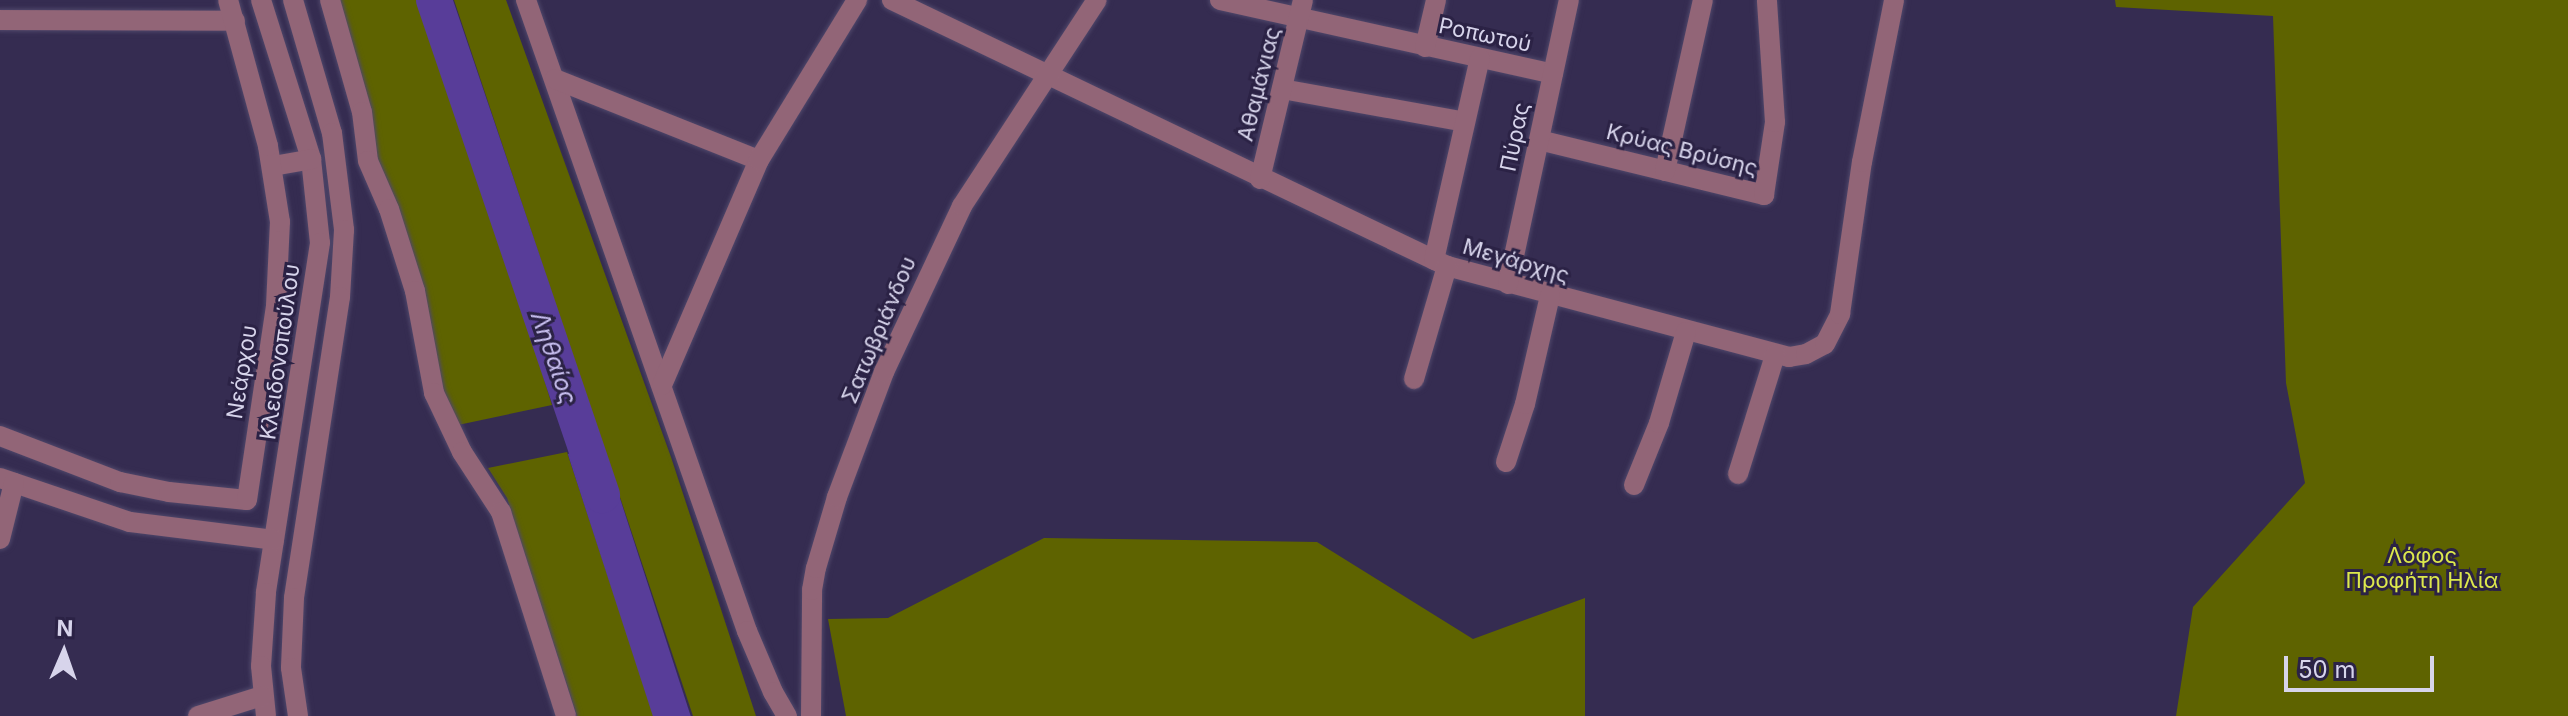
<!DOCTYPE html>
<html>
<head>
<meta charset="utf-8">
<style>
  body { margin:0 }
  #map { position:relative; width:2568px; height:716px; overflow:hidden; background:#352c51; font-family:Inter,sans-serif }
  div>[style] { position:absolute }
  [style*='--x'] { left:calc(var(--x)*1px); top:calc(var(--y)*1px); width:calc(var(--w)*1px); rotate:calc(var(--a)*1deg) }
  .green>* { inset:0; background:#5e6300 }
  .water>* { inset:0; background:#583d99; transform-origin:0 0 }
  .river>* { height:36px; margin:-18px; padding:0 18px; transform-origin:18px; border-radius:18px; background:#583d99 }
  .roads { filter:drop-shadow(0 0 2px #4f476a) drop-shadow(0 0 2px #4f476a) }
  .minor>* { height:20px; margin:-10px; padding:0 10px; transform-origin:10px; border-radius:10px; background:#926577 }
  span { translate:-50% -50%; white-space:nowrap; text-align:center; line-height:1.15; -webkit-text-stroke:6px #2b2245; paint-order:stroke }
  .street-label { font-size:22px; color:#d7d4eb }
  .park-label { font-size:22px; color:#dde84c }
  .water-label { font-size:24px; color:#c8bff0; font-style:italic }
  .north { position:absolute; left:24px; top:612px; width:80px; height:80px; -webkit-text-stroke:6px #2b2245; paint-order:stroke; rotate:2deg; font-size:22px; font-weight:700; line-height:32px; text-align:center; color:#d7d4eb }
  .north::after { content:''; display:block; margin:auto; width:28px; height:36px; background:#d7d4eb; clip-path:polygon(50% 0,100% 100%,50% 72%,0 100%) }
  .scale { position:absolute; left:2284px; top:656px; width:150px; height:36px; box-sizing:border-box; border:4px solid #d7d4eb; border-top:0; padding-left:10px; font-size:24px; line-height:28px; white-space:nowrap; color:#d7d4eb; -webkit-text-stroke:6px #2b2245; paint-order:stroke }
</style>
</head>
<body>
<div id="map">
  <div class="green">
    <div style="clip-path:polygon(336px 0,417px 0,511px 271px,552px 405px,458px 425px,441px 395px,374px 159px)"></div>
    <div style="clip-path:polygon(454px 0,506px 0,671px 457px,756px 716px,693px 716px)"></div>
    <div style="clip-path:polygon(2115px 0,2568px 0,2568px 716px,2176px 716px,2193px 607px,2305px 483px,2286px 383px,2273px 16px,2116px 7px)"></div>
    <div style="clip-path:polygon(567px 452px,654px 716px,577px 716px,507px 498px,488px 468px)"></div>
    <div style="clip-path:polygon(1044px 538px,1317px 542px,1473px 639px,1585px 598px,1585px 716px,846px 716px,828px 619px,888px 618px)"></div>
  </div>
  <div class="water">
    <div style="left:602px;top:443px;width:288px;height:36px;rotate:72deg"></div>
  </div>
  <div class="river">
    <div style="--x:434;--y:0;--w:523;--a:71.25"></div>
  </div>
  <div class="roads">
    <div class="minor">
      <div style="--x:261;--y:0;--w:167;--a:72.5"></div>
      <div style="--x:311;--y:159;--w:84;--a:83.9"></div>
      <div style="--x:320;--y:243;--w:354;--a:98.8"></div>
      <div style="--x:266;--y:593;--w:73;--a:93.9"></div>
      <div style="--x:261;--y:666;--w:50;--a:84.3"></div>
      <div style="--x:293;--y:0;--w:139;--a:73.7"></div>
      <div style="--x:332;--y:133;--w:98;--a:82.9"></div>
      <div style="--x:344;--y:230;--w:67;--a:93.4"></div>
      <div style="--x:340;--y:297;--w:304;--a:98.7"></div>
      <div style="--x:294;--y:598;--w:70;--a:92.5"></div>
      <div style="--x:291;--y:668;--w:49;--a:81.7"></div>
      <div style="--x:330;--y:0;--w:116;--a:74.1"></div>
      <div style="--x:362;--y:112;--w:49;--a:83"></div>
      <div style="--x:368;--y:161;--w:52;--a:66.4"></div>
      <div style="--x:389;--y:209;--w:86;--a:72.4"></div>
      <div style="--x:415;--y:291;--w:104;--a:79.4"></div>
      <div style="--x:434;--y:393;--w:65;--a:64.6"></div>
      <div style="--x:462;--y:452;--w:72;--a:57"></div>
      <div style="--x:501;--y:512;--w:214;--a:72.3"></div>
      <div style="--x:526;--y:0;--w:669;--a:70.7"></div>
      <div style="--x:747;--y:631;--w:66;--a:66.9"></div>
      <div style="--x:773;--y:692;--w:28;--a:60"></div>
      <div style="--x:892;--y:0;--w:615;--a:25.61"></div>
      <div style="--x:1447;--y:266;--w:354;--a:14.9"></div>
      <div style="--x:1789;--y:357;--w:17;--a:-10"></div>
      <div style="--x:1806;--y:354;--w:21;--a:-28"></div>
      <div style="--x:1825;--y:344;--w:34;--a:-63"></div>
      <div style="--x:1840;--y:314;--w:154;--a:-81.8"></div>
      <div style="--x:1862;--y:162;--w:165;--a:-78.8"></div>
      <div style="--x:1220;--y:0;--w:341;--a:12.5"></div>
      <div style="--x:0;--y:20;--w:235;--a:0.2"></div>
      <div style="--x:1425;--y:47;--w:48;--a:-76.8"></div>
      <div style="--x:555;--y:79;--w:219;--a:21.7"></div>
      <div style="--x:1282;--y:89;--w:186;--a:10.2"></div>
      <div style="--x:1539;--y:140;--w:232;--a:13.7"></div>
      <div style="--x:1764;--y:195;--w:74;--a:-81.4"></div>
      <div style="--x:1775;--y:122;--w:122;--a:-93.8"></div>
      <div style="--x:273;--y:166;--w:39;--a:-10"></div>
      <div style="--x:1665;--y:171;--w:175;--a:-77.5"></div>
      <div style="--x:1260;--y:179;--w:184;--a:-76.5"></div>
      <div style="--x:1434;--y:260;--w:207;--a:-77.2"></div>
      <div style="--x:1508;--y:284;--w:290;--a:-77.9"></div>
      <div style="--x:1414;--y:379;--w:118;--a:-73.7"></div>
      <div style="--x:662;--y:385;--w:245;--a:-66.7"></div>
      <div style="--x:759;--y:160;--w:188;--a:-58.5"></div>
      <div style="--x:0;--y:436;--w:129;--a:21"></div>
      <div style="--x:120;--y:482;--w:50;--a:11.5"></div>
      <div style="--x:169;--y:492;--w:78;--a:5.9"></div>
      <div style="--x:247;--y:500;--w:196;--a:-81.5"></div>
      <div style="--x:276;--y:306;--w:84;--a:-87.3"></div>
      <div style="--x:280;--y:222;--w:77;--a:-99"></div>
      <div style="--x:268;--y:146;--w:151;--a:-105.3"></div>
      <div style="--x:1506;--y:462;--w:61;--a:-71.9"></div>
      <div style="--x:1525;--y:404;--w:111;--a:-77"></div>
      <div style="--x:1738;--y:474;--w:125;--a:-72.7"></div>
      <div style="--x:0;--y:478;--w:137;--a:18.7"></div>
      <div style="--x:130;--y:522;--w:145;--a:7.1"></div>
      <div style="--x:1634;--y:485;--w:67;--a:-68"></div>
      <div style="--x:1659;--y:423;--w:95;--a:-73.5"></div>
      <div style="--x:0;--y:539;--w:58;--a:-76"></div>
      <div style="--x:198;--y:716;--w:67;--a:-17.4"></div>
      <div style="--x:811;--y:716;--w:126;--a:-89.5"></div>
      <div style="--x:812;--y:590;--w:22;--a:-80"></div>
      <div style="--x:816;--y:568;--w:74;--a:-73.5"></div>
      <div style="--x:837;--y:497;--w:134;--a:-69.4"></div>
      <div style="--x:884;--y:372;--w:183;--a:-64.8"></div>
      <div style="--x:962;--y:206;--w:246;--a:-56.8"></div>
    </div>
  </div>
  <div class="street-label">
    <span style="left:1485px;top:35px;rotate:12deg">Ροπωτού</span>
    <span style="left:1259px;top:84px;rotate:-76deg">Αθαμάνιας</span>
    <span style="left:1515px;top:137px;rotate:-78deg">Πύρας</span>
    <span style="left:1682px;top:150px;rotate:14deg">Κρύας Βρύσης</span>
    <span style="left:1516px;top:261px;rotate:16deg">Μεγάρχης</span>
    <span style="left:879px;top:330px;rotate:-67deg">Σατωβριάνδου</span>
    <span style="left:280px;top:352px;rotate:-82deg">Κλειδονοπούλου</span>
    <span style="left:242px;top:372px;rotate:-81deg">Νεάρχου</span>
  </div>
  <div class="park-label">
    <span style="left:2422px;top:568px">Λόφος<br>Προφήτη Ηλία</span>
  </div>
  <div class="water-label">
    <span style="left:554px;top:358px;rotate:71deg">Ληθαίος</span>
  </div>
  <div class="north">N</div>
  <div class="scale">50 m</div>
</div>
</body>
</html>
